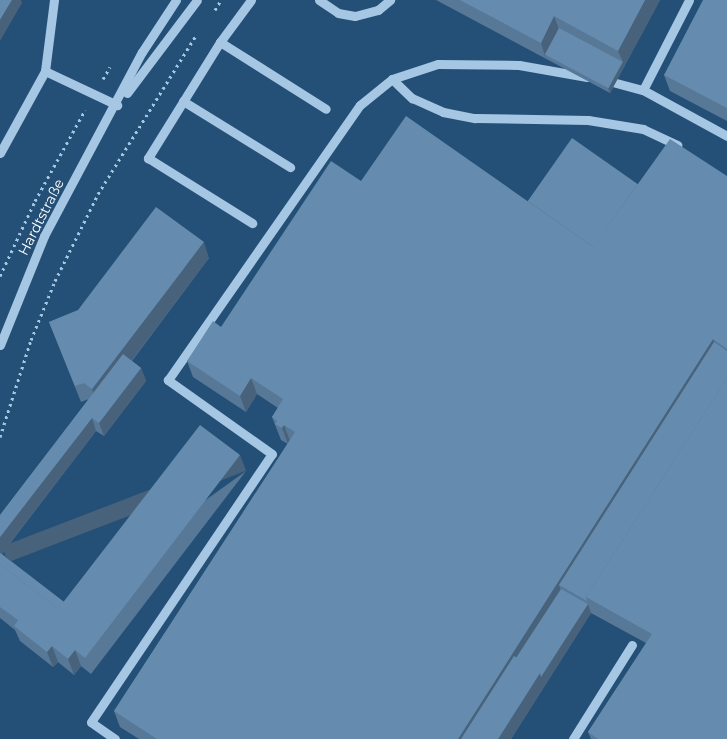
<!DOCTYPE html>
<html>
<head>
<meta charset="utf-8">
<style>
  body { margin:0 }
  #map { position:relative; width:727px; height:739px; overflow:hidden; background:#245077; font-family:Montserrat,sans-serif }
  div>[style] { position:absolute }
  [style*='--x'] { left:calc(var(--x)*1px); top:calc(var(--y)*1px); width:calc(var(--w)*1px); rotate:calc(var(--a)*1deg) }
  .path>* { height:3px; margin-top:-1.5px; transform-origin:0; background:repeating-linear-gradient(90deg,#a6c7e3 0 2.5px,transparent 0 6.5px) }
  .minor>* { height:9px; margin:-4.5px; padding:0 4.5px; transform-origin:4.5px; border-radius:4.5px; background:#a6c7e3 }
  .wall>* { inset:0; background:#577896 }
  .shaded-wall>* { inset:0; background:#47627a; transform-origin:0 0 }
  .building>* { inset:0; background:#658cae; transform-origin:0 0 }
  span { translate:-50% -50%; white-space:nowrap; text-align:center; line-height:1.15; -webkit-text-stroke:4px #245077; paint-order:stroke }
  .street-label { font-size:14px; color:#fff }
</style>
</head>
<body>
<div id="map">
  <div class="path">
    <div style="--x:215;--y:10;--w:12;--a:-59"></div>
    <div style="--x:103;--y:79;--w:14;--a:-60"></div>
    <div style="--x:0;--y:276;--w:83;--a:-65"></div>
    <div style="--x:35;--y:201;--w:104;--a:-61.2"></div>
    <div style="--x:0;--y:437;--w:102;--a:-72.3"></div>
    <div style="--x:31;--y:340;--w:64;--a:-67.9"></div>
    <div style="--x:55;--y:281;--w:97;--a:-63.7"></div>
    <div style="--x:98;--y:194;--w:185;--a:-58.3"></div>
  </div>
  <div class="minor">
    <div style="--x:54;--y:0;--w:72;--a:97.2"></div>
    <div style="--x:45;--y:71;--w:80;--a:25.3"></div>
    <div style="--x:251;--y:0;--w:52;--a:126.4"></div>
    <div style="--x:220;--y:42;--w:137;--a:121.8"></div>
    <div style="--x:148;--y:158;--w:123;--a:32"></div>
    <div style="--x:319;--y:0;--w:23;--a:34"></div>
    <div style="--x:338;--y:13;--w:17;--a:10"></div>
    <div style="--x:355;--y:16;--w:24;--a:-15"></div>
    <div style="--x:378;--y:10;--w:16;--a:-40"></div>
    <div style="--x:220;--y:42;--w:125;--a:32.3"></div>
    <div style="--x:392;--y:79;--w:28;--a:44"></div>
    <div style="--x:412;--y:98;--w:34;--a:24"></div>
    <div style="--x:443;--y:112;--w:33;--a:11"></div>
    <div style="--x:475;--y:118;--w:113;--a:1"></div>
    <div style="--x:588;--y:120;--w:56;--a:9.3"></div>
    <div style="--x:643;--y:129;--w:38;--a:25"></div>
    <div style="--x:605;--y:80;--w:39;--a:15"></div>
    <div style="--x:643;--y:90;--w:96;--a:28.7"></div>
    <div style="--x:643;--y:90;--w:101;--a:-62.9"></div>
    <div style="--x:127;--y:93;--w:116;--a:-53"></div>
    <div style="--x:183;--y:101;--w:126;--a:31.7"></div>
    <div style="--x:0;--y:153;--w:94;--a:-61.2"></div>
    <div style="--x:0;--y:345;--w:118;--a:-68"></div>
    <div style="--x:44;--y:236;--w:208;--a:-62"></div>
    <div style="--x:142;--y:52;--w:62;--a:-56.8"></div>
    <div style="--x:115;--y:739;--w:29;--a:-145"></div>
    <div style="--x:91;--y:722;--w:323;--a:-56"></div>
    <div style="--x:272;--y:454;--w:128;--a:-144.6"></div>
    <div style="--x:168;--y:380;--w:335;--a:-55.1"></div>
    <div style="--x:360;--y:105;--w:41;--a:-39.1"></div>
    <div style="--x:392;--y:79;--w:48;--a:-18.1"></div>
    <div style="--x:438;--y:64;--w:81;--a:0.7"></div>
    <div style="--x:519;--y:65;--w:69;--a:10"></div>
    <div style="--x:573;--y:739;--w:111;--a:-57.9"></div>
  </div>
  <div class="wall">
    <div style="clip-path:polygon(436px 0,660px 0,610px 93px)"></div>
    <div style="clip-path:polygon(727px 0,727px 121px,670px 91px,664px 75px)"></div>
    <div style="clip-path:polygon(727px 176px,727px 739px,591px 739px,588px 732px,646px 643px,591px 613px,511px 739px,139px 739px,120px 727px,114px 711px,288px 444px,281px 440px,272px 417px,278px 408px,257px 394px,246px 412px,193px 377px,187px 361px,221px 327px,361px 181px,527px 201px,638px 184px)"></div>
    <div style="clip-path:polygon(209px 258px,132px 361px,141px 368px,146px 381px,104px 436px,96px 431px,2px 554px,64px 602px,246px 471px,91px 674px,81px 666px,74px 675px,58px 662px,53px 667px,20px 641px,15px 630px,0 618px,0 515px,89px 399px,81px 402px,49px 322px)"></div>
  </div>
  <div class="shaded-wall">
    <div style="clip-path:polygon(12px 0,21px 0,22px 3px,0 41px,0 20px)"></div>
    <div style="clip-path:polygon(645px 0,660px 0,610px 93px,608px 88px,623px 62px,618px 51px)"></div>
    <div style="clip-path:polygon(554px 16px,560px 32px,545px 54px,546px 59px,541px 43px)"></div>
    <div style="clip-path:polygon(204px 242px,209px 258px,98px 405px,92px 389px)"></div>
    <div style="clip-path:polygon(713px 339px,719px 355px,559px 585px,564px 598px,474px 739px,458px 739px)"></div>
    <div style="clip-path:polygon(141px 368px,146px 381px,104px 436px,99px 423px)"></div>
    <div style="clip-path:polygon(251px 378px,257px 394px,246px 412px,240px 396px)"></div>
    <div style="clip-path:polygon(92px 418px,96px 431px,0 556px,0 537px)"></div>
    <div style="clip-path:polygon(284px 425px,290px 441px,288px 444px,282px 428px)"></div>
    <div style="left:240px;top:455px;width:17px;height:255px;rotate:69deg"></div>
    <div style="clip-path:polygon(588px 604px,591px 613px,511px 739px,498px 739px,540px 673px)"></div>
    <div style="clip-path:polygon(52px 646px,58px 662px,53px 667px,47px 652px)"></div>
    <div style="clip-path:polygon(75px 650px,81px 666px,74px 675px,68px 659px)"></div>
  </div>
  <div class="building">
    <div style="clip-path:polygon(0 0,12px 0,0 20px)"></div>
    <div style="clip-path:polygon(460px 0,645px 0,618px 51px,554px 16px,541px 43px)"></div>
    <div style="clip-path:polygon(703px 0,727px 0,727px 108px,664px 75px)"></div>
    <div style="left:559px;top:28px;width:72px;height:30px;rotate:28deg"></div>
    <div style="clip-path:polygon(406px 116px,593px 247px,670px 139px,727px 176px,727px 349px,713px 339px,458px 739px,157px 739px,114px 711px,295px 432px,284px 425px,282px 428px,275px 424px,277px 421px,272px 417px,283px 399px,251px 378px,240px 396px,187px 361px,213px 321px,221px 327px,331px 161px,361px 181px)"></div>
    <div style="left:572px;top:138px;width:80px;height:77px;rotate:35deg"></div>
    <div style="clip-path:polygon(156px 207px,204px 242px,92px 389px,84px 383px,75px 386px,49px 322px,78px 310px)"></div>
    <div style="clip-path:polygon(714px 342px,727px 351px,727px 378px,586px 597px,587px 601px,559px 585px)"></div>
    <div style="clip-path:polygon(123px 354px,141px 368px,99px 423px,92px 418px,0 537px,0 515px)"></div>
    <div style="clip-path:polygon(727px 378px,727px 739px,598px 739px,588px 732px,652px 634px,586px 597px)"></div>
    <div style="clip-path:polygon(200px 425px,240px 455px,85px 658px,75px 650px,68px 659px,52px 646px,47px 652px,14px 626px,18px 620px,0 607px,0 564px,58px 609px)"></div>
    <div style="clip-path:polygon(0 553px,64px 602px,58px 609px,0 564px)"></div>
    <div style="clip-path:polygon(561px 589px,588px 604px,541px 677px,540px 673px,516px 658px)"></div>
    <div style="clip-path:polygon(514px 656px,540px 673px,498px 739px,461px 739px)"></div>
  </div>
  <div class="street-label">
    <span style="left:41px;top:217px;rotate:-63deg">Hardtstraße</span>
  </div>
</div>
</body>
</html>
